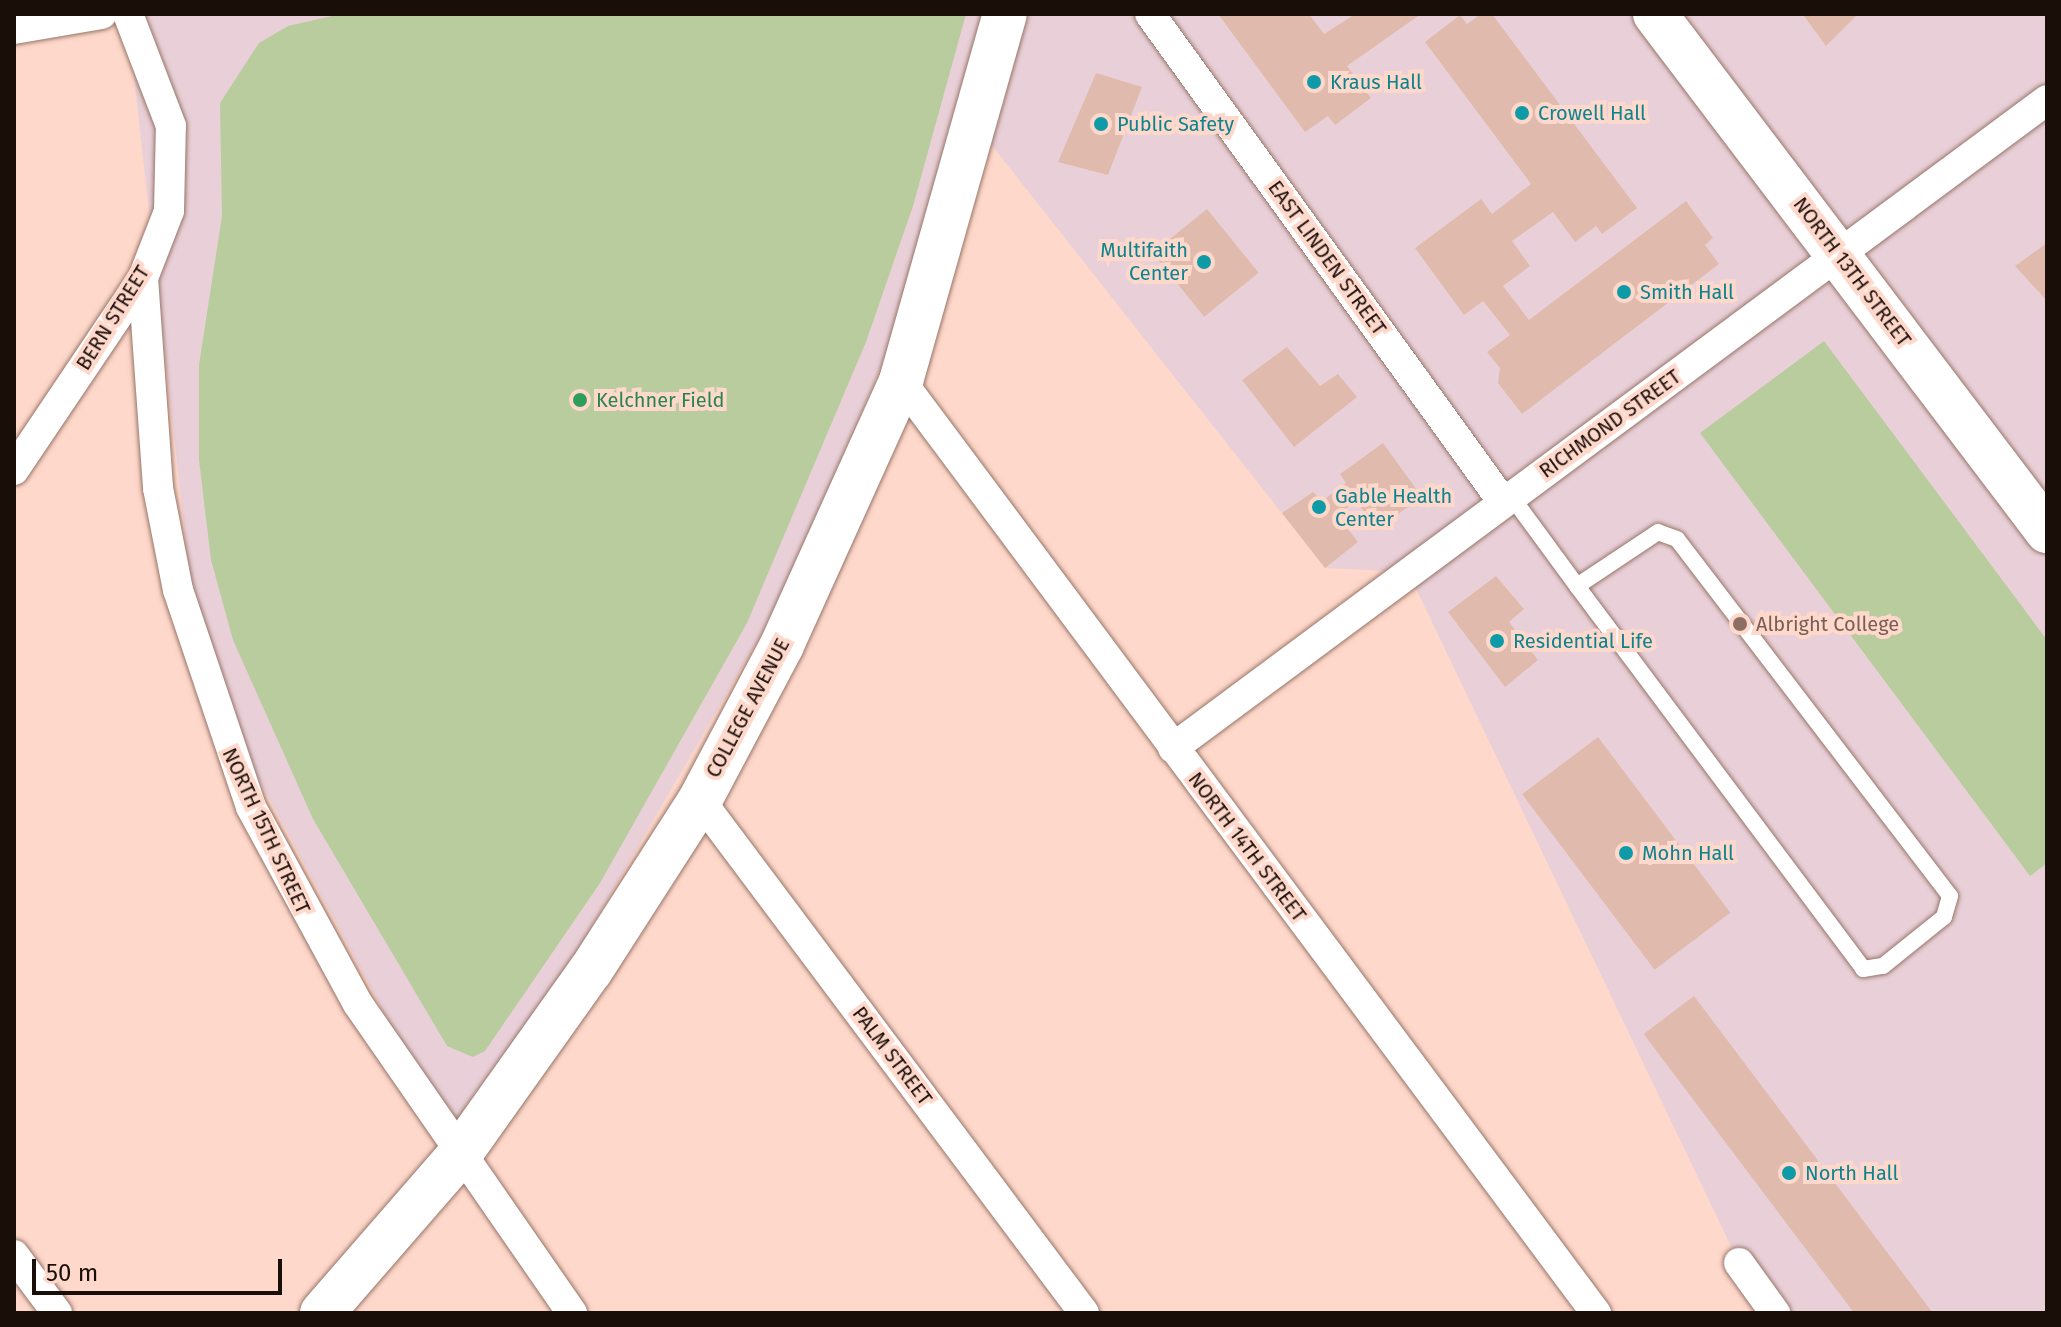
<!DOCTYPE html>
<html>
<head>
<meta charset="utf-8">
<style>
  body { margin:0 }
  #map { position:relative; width:2061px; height:1327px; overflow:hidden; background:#fed8ca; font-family:"Fira Sans",sans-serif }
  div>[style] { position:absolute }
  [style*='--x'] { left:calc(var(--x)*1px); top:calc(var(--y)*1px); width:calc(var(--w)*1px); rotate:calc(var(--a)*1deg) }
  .education>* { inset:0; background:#e9d0d8 }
  .green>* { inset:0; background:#b9cc9d }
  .building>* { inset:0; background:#e0bbad; transform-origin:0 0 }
  .roads { filter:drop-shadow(0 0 2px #977569) drop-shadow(0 0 2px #977569) }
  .lane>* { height:16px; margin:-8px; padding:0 8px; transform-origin:8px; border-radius:8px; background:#fff }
  .street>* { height:30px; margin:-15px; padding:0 15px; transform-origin:15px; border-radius:15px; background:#fff }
  .secondary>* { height:44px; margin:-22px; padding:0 22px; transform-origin:22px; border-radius:22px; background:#fff }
  .dots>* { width:22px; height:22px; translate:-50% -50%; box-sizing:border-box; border:4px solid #fed8ca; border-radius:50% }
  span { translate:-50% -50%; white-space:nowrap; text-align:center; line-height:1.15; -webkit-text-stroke:8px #fed8ca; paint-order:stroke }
  .culture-label { font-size:20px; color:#0d838f }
  .left { translate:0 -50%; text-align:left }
  .right { translate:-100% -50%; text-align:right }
  .street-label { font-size:20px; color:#1a0e09 }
  .leisure-label { font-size:20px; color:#27864d }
  .education-label { font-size:20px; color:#785e54 }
  .frame { position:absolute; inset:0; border:16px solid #1a0e09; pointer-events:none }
  .scale { position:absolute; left:32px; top:1259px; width:250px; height:36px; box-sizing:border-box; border:4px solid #1a0e09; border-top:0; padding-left:10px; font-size:24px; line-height:28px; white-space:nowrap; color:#1a0e09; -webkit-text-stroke:6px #fed8ca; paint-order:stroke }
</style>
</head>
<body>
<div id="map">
  <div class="education">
    <div style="clip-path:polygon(127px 14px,2047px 14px,2047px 1313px,1776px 1313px,1739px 1263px,1408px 572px,1325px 568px,979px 129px,793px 579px,460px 1154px,200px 669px)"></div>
  </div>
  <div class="green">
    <div style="clip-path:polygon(341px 14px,966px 14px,913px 206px,866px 342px,747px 623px,600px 883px,485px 1051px,473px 1057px,447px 1046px,313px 819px,233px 640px,211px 560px,199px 460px,199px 365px,222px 216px,220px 103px,259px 43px,288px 26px)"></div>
    <div style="clip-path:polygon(1824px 341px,2047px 640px,2047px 863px,2030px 876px,1700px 433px)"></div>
  </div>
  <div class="building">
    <div style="clip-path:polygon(1218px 14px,1309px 14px,1324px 34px,1355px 14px,1421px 14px,1347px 66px,1371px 98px,1335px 125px,1328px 116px,1305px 132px)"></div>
    <div style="clip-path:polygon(1481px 14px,1492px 14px,1637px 208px,1602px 234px,1596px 226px,1575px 242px,1553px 212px,1512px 241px,1530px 266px,1503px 286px,1529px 320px,1686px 201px,1713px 238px,1705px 245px,1719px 264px,1522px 414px,1498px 383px,1500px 368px,1487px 352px,1510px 335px,1483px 301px,1464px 315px,1415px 248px,1481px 199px,1492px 214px,1531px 184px,1425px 42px,1460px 15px,1467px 24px)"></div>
    <div style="clip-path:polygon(1858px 14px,1826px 46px,1804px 16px,1807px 14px)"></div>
    <div style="clip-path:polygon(1096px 73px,1142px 87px,1108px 175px,1058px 162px)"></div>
    <div style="left:1207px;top:209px;width:82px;height:70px;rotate:51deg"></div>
    <div style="clip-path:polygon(2047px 243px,2047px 301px,2015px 266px)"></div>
    <div style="clip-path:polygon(1287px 347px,1320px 386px,1338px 374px,1357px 397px,1294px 447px,1242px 380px)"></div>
    <div style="clip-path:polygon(1383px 443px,1422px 497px,1377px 529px,1356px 501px,1337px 515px,1358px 542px,1325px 568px,1282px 513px,1313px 492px,1322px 501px,1346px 483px,1340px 474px)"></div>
    <div style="clip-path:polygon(1496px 576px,1524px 609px,1509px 622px,1538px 660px,1505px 687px,1448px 612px)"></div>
    <div style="left:1598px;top:737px;width:220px;height:95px;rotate:53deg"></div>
    <div style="left:1694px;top:996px;width:397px;height:63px;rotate:53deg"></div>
  </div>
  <div class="roads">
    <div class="lane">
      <div style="--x:1511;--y:496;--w:112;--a:53.7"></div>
      <div style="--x:1577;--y:586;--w:478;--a:53.2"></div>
      <div style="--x:1863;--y:969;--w:20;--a:-9"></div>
      <div style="--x:1883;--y:966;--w:78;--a:-38.8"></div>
      <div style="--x:1944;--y:917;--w:22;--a:-74"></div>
      <div style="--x:1950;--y:896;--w:449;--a:-127.4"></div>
      <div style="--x:1677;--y:539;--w:20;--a:-160"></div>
      <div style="--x:1658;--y:532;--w:97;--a:146.3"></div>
    </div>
    <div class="street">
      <div style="--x:1150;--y:14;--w:602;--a:54.12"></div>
      <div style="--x:14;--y:29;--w:89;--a:-9.7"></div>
      <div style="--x:143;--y:278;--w:211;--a:85.9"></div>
      <div style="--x:158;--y:488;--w:104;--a:78.9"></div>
      <div style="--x:178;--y:590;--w:229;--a:71.4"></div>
      <div style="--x:251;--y:807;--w:224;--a:61.5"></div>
      <div style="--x:358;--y:1004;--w:376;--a:55.3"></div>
      <div style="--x:901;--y:381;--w:1163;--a:53.29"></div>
      <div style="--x:14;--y:470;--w:231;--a:-56.1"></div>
      <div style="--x:143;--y:278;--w:72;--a:-68.8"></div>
      <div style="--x:169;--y:211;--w:85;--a:-88.7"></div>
      <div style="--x:171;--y:126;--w:120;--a:-111"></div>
      <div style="--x:1173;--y:748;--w:1088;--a:-36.55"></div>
      <div style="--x:700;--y:800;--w:641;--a:53.18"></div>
      <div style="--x:14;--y:1255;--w:72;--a:53.4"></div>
      <div style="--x:1739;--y:1263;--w:62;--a:54.2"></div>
    </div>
    <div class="secondary">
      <div style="--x:1655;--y:14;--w:649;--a:52.83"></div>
      <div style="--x:322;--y:1313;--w:211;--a:-49"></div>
      <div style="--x:460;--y:1154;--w:226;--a:-54.6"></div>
      <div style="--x:591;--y:970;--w:202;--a:-57.3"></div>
      <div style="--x:700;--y:800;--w:175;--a:-62.1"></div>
      <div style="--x:782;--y:645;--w:290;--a:-65.7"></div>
      <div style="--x:901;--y:381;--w:381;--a:-74.2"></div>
    </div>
  </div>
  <div class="dots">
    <div style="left:1314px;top:82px;background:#0f9aa8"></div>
    <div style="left:1522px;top:113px;background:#0f9aa8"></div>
    <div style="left:1101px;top:124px;background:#0f9aa8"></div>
    <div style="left:1204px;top:262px;background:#0f9aa8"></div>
    <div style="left:1624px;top:292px;background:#0f9aa8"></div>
    <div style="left:580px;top:400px;background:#2e9e5b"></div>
    <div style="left:1319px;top:507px;background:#0f9aa8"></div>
    <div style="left:1740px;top:624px;background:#8d6e63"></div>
    <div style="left:1497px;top:641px;background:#0f9aa8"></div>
    <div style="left:1626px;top:853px;background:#0f9aa8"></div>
    <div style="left:1789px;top:1173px;background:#0f9aa8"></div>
  </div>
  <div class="culture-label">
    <span class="left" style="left:1330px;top:82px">Kraus Hall</span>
    <span class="left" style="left:1538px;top:113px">Crowell Hall</span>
    <span class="left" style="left:1117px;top:124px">Public Safety</span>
    <span class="right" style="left:1188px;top:262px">Multifaith<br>Center</span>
    <span class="left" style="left:1640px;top:292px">Smith Hall</span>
    <span class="left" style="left:1335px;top:508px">Gable Health<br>Center</span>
    <span class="left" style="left:1513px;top:641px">Residential Life</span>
    <span class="left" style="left:1642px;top:853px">Mohn Hall</span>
    <span class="left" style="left:1805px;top:1173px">North Hall</span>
  </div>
  <div class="street-label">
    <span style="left:1327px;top:258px;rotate:54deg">EAST LINDEN STREET</span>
    <span style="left:1852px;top:272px;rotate:53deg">NORTH 13TH STREET</span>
    <span style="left:113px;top:318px;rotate:-58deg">BERN STREET</span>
    <span style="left:1610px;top:424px;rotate:-36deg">RICHMOND STREET</span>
    <span style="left:748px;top:708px;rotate:-62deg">COLLEGE AVENUE</span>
    <span style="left:266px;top:831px;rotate:65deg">NORTH 15TH STREET</span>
    <span style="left:1247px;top:847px;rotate:53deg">NORTH 14TH STREET</span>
    <span style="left:892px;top:1056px;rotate:53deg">PALM STREET</span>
  </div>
  <div class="leisure-label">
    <span class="left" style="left:596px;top:400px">Kelchner Field</span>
  </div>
  <div class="education-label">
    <span class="left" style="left:1756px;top:624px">Albright College</span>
  </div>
  <div class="frame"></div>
  <div class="scale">50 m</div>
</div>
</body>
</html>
